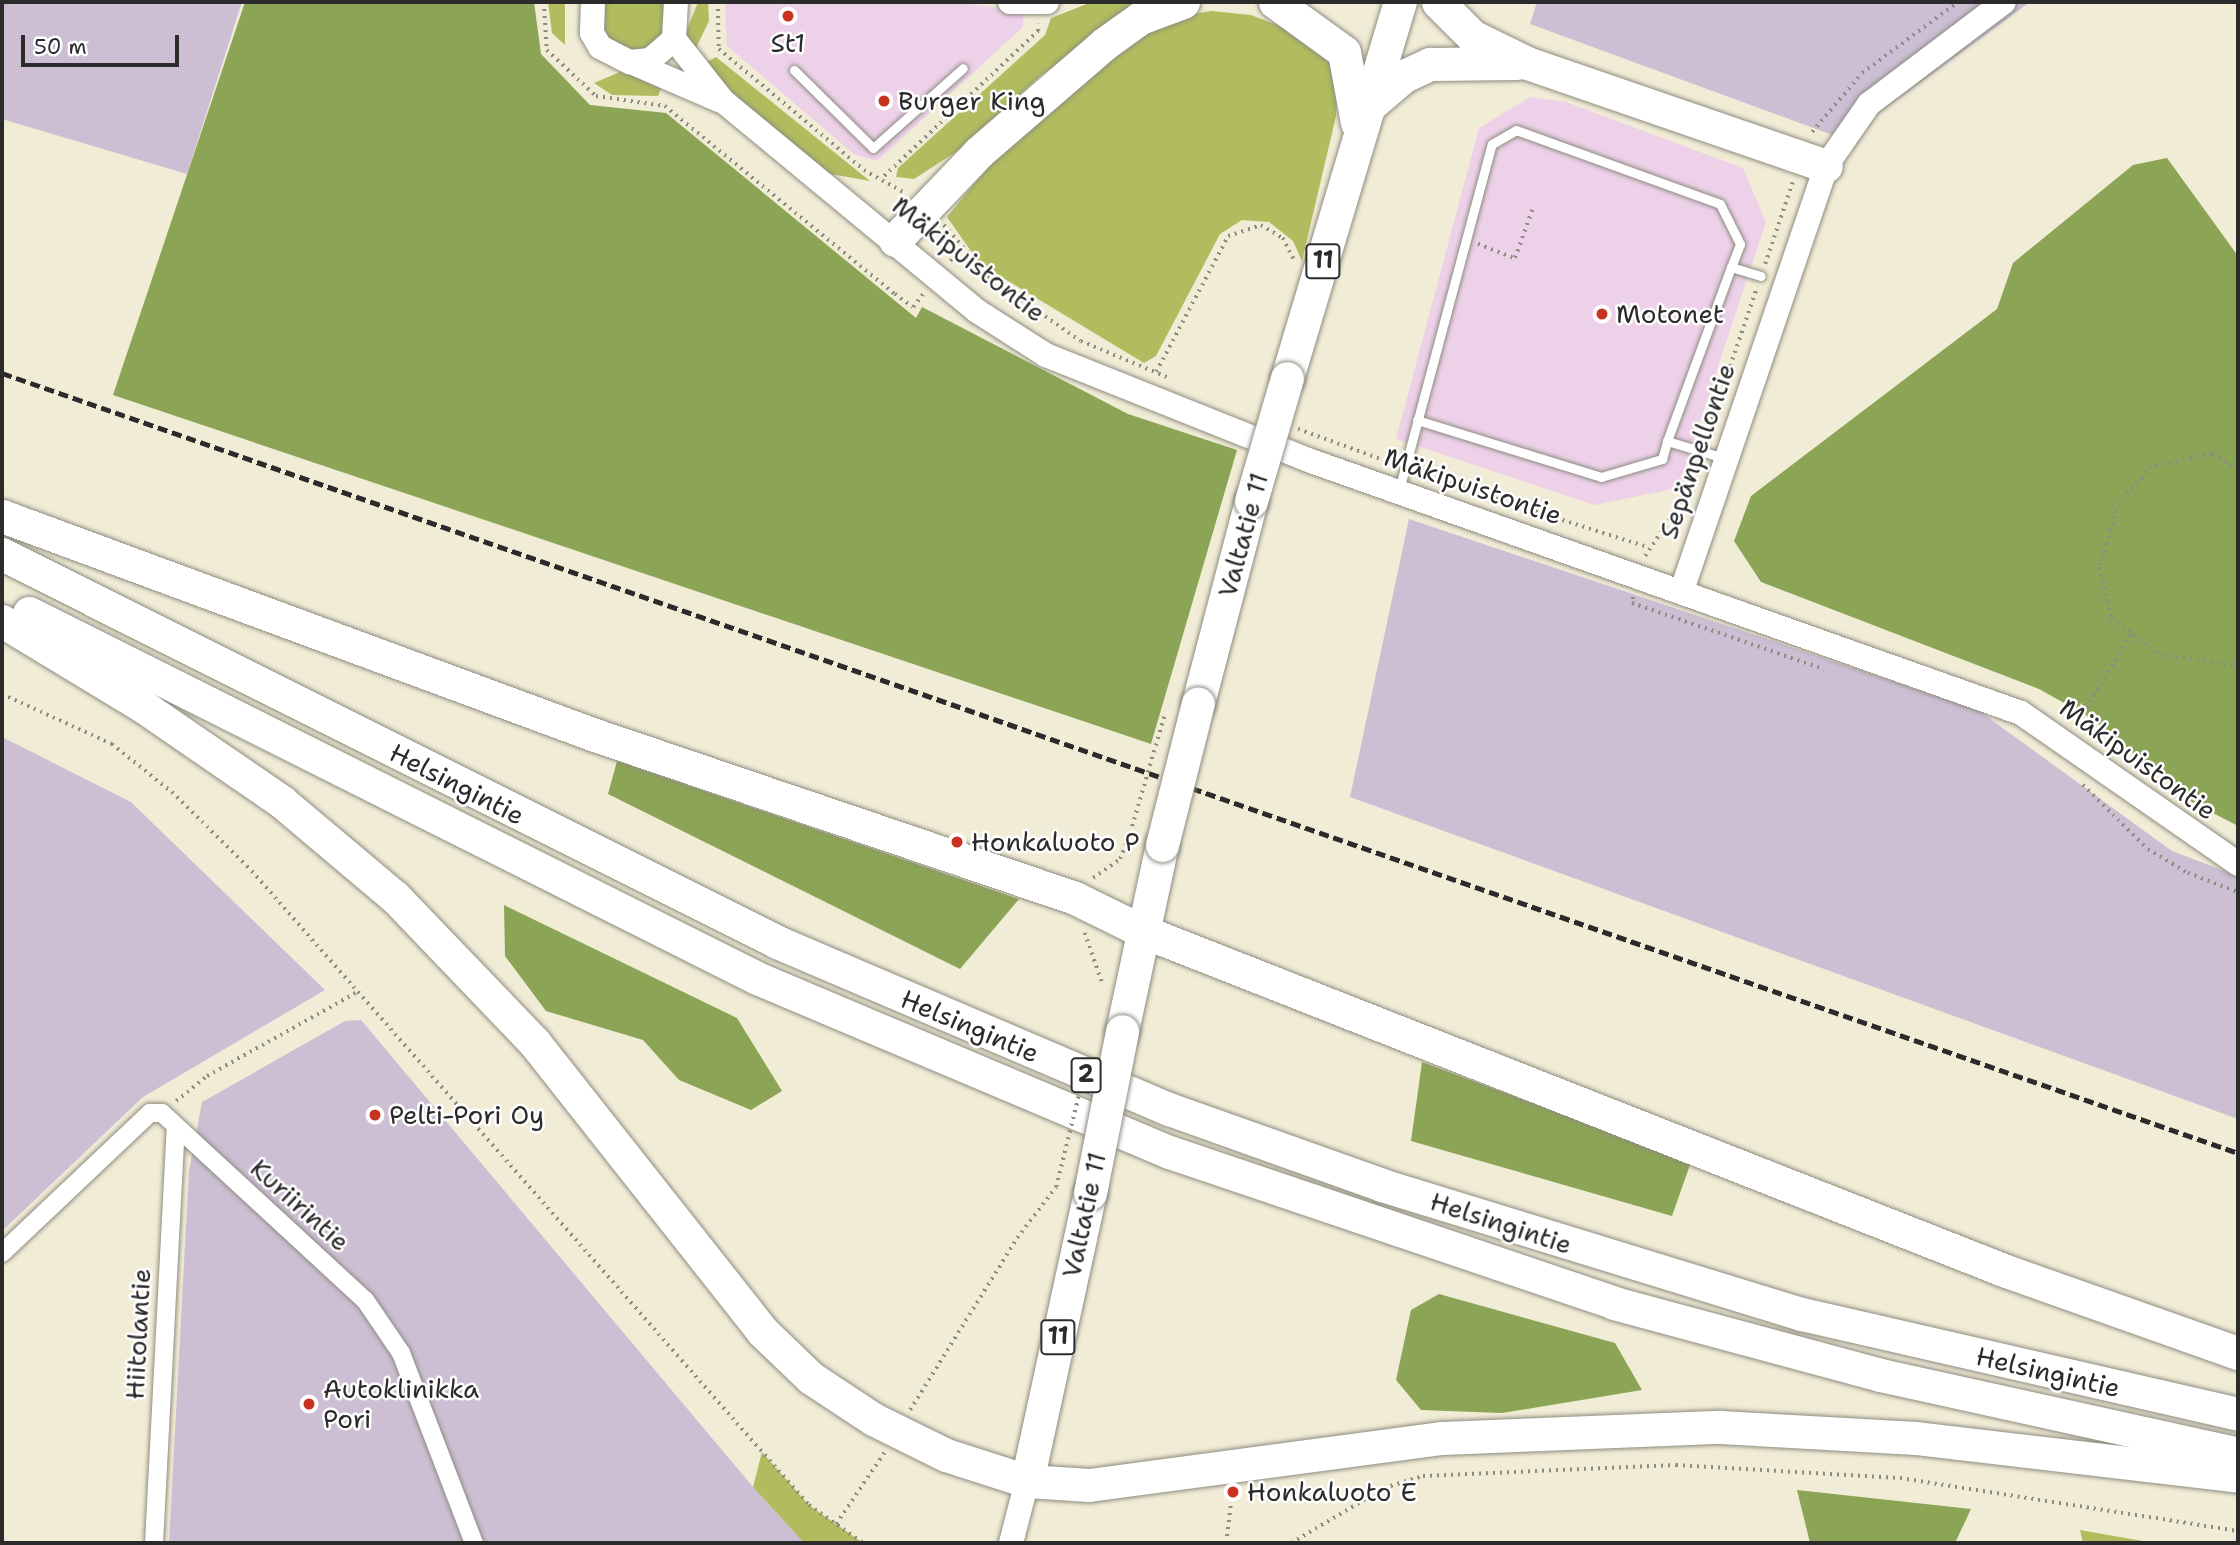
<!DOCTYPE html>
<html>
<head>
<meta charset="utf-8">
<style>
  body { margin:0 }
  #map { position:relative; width:2240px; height:1545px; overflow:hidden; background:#f1ecd6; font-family:"Shantell Sans",sans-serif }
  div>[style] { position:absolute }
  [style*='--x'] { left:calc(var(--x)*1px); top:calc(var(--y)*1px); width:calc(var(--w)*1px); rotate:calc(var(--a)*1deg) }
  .built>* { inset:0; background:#edd1e9 }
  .industrial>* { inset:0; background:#ccbfd4 }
  .green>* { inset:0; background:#b0bc5e }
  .forest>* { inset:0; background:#8ca455 }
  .path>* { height:3.5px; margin-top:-1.75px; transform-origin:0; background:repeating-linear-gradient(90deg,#8e8c80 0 2px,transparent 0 7px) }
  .roads { filter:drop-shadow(0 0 2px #8e8c80) drop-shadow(0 0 2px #8e8c80) }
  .lane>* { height:9px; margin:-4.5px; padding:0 4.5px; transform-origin:4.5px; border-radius:4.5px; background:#fff }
  .street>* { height:18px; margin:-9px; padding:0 9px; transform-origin:9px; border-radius:9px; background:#fff }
  .secondary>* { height:24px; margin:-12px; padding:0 12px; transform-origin:12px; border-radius:12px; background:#fff }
  .highway>* { height:33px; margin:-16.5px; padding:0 16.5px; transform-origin:16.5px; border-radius:16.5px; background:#fff }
  .rail>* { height:5px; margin-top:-2.5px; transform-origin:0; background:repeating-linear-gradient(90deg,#2b2b2b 0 10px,transparent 0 15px) }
  .path-bridge>* { height:3.5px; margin-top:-1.75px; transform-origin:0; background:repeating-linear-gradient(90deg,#8e8c80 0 2px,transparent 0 7px) }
  .bridges { filter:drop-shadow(0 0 2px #8e8c80) drop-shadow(0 0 2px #8e8c80) }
  .highway-bridge>* { height:33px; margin:-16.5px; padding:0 16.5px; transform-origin:16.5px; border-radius:16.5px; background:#fff }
  .dots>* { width:19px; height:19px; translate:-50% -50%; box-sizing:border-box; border:4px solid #fff; border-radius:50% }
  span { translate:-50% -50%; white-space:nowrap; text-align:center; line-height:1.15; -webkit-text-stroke:5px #fff; paint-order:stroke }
  .shield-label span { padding:2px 5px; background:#fff; border:2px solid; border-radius:5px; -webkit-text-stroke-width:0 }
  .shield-label { font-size:24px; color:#2b2b2b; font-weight:700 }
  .poi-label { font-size:26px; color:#2b2b2b }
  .left { translate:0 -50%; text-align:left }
  .street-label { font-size:26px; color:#2b2b2b }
  .frame { position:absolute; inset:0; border:4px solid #2b2b2b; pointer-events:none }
  .scale { position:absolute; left:21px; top:35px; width:158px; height:32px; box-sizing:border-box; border:4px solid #2b2b2b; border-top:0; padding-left:9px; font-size:21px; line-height:24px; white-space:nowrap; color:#2b2b2b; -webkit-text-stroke:5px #fff; paint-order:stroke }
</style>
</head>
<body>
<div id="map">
  <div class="built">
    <div style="clip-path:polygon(725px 2px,953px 2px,1023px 11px,1023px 27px,877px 161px,855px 155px,727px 46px)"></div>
    <div style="clip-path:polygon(1530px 97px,1566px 102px,1743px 168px,1766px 222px,1678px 488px,1594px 505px,1396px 439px,1479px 128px)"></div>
  </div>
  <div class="industrial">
    <div style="clip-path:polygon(2px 2px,242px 2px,187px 174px,2px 119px)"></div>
    <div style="clip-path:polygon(1537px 2px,2030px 2px,1874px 117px,1857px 144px,1530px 24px)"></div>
    <div style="clip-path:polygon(1409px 519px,1978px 710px,2172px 851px,2238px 876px,2238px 1119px,1350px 797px)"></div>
    <div style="clip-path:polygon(2px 737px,131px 802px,325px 990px,143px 1097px,2px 1231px)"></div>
    <div style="clip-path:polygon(361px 1020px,753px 1487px,804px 1543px,169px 1543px,189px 1171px,202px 1102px,345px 1021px)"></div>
  </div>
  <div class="green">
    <div style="clip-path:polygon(548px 2px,565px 2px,565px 45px,552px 33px)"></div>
    <div style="clip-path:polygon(605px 2px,665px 2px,669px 26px,656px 46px,634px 53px,613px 46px,601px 28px)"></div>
    <div style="clip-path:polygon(698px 2px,708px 2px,709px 21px,695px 50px,683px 40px)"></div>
    <div style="clip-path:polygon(1092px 2px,1143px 2px,1040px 76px,959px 150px,914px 179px,896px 177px,898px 168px,1045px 35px,1051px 18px)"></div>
    <div style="clip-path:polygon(1211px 11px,1251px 15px,1311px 38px,1339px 74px,1336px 116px,1302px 261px,1293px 241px,1269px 222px,1242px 220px,1220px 234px,1156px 356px,1144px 363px,980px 264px,947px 217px,1011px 139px,1160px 20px)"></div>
    <div style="clip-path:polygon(716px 57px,870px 181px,825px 173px,718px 84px,702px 65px)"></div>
    <div style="clip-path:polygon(620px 72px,663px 83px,658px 96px,612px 95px,594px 83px)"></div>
    <div style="clip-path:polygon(762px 1452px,809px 1505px,863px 1543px,804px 1543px,753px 1487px)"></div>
    <div style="clip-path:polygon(2080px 1530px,2154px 1543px,2083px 1543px)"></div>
  </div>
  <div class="forest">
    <div style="clip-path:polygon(245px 2px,534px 2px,541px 54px,590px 105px,666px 113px,916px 318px,922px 307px,1128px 414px,1237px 450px,1151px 744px,113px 395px)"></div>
    <div style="clip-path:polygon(2167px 158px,2238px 256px,2238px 826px,2192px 802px,2091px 718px,2039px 689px,1761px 582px,1734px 541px,1751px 496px,1997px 309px,2013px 263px,2133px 165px)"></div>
    <div style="clip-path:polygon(617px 761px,1019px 899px,960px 969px,608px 794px)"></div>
    <div style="clip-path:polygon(504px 905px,737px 1018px,782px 1091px,751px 1110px,679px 1080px,643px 1040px,546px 1011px,505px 956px)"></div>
    <div style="clip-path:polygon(1422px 1062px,1691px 1162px,1672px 1216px,1411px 1141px)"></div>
    <div style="clip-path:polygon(1439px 1294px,1615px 1343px,1642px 1390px,1502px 1413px,1421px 1410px,1396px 1380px,1411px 1310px)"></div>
    <div style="clip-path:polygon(1797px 1490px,1971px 1509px,1955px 1543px,1810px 1543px)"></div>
  </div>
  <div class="path">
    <div style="--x:544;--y:2;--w:48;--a:86.4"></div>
    <div style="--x:547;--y:50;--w:67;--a:43.2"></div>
    <div style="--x:596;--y:96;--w:70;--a:8.2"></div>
    <div style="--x:665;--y:106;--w:297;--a:39.3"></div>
    <div style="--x:895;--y:294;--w:22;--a:36"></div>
    <div style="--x:913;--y:307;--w:16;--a:-52"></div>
    <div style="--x:718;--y:2;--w:47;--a:88.8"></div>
    <div style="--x:719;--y:49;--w:189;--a:39.8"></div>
    <div style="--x:864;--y:170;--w:47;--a:29.3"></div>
    <div style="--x:1812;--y:132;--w:77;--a:-49.7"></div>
    <div style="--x:1862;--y:73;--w:119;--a:-36.5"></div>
    <div style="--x:884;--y:176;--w:212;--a:-43.3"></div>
    <div style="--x:1038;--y:31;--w:7;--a:-90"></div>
    <div style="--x:944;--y:225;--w:67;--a:49.2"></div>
    <div style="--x:988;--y:276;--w:113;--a:35"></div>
    <div style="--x:1081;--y:341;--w:93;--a:22.7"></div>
    <div style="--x:1478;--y:244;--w:40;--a:21"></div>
    <div style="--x:1515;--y:258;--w:51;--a:-70.5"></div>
    <div style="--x:950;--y:261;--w:16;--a:-50"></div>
    <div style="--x:1765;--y:264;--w:88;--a:-71.4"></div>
    <div style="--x:1156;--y:372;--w:154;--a:-62.1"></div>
    <div style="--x:1228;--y:236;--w:35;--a:-18"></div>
    <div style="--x:1261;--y:225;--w:26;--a:31"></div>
    <div style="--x:1283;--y:238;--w:25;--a:63"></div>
    <div style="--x:1298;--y:429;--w:100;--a:19.9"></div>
    <div style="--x:1705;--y:439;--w:161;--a:-71.1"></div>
    <div style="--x:2238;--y:470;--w:31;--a:-148"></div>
    <div style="--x:2212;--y:454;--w:61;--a:167.8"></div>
    <div style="--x:2152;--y:467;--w:49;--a:132.5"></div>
    <div style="--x:2119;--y:503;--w:67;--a:106.5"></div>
    <div style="--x:2100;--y:567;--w:53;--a:78.1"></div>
    <div style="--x:2111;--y:619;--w:62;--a:35.2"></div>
    <div style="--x:2162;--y:655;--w:77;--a:8.2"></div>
    <div style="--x:1449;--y:484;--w:209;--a:17.6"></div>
    <div style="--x:1645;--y:556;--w:77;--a:-56.1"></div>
    <div style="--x:1688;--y:492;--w:30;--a:-73"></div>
    <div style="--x:1633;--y:597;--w:6;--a:99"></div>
    <div style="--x:1632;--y:603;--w:203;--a:19"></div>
    <div style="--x:2;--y:694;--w:121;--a:24.4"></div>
    <div style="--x:112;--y:744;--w:77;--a:38.7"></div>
    <div style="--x:172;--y:792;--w:112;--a:44.6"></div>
    <div style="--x:252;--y:871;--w:844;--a:48.7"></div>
    <div style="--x:809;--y:1505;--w:66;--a:35.1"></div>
    <div style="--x:2075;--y:726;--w:108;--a:-58.7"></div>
    <div style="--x:2083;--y:785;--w:91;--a:44.6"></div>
    <div style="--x:2148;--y:849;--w:47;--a:31"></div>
    <div style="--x:2188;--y:873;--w:53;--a:20.8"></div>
    <div style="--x:1093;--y:878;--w:33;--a:-35"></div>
    <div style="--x:1120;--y:859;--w:28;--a:-69"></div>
    <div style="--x:1085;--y:933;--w:55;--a:70.9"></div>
    <div style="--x:176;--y:1101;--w:40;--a:-39"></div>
    <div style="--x:207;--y:1076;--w:172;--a:-29.2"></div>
    <div style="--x:910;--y:1410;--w:203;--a:-58.1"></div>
    <div style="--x:1017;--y:1238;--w:64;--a:-52.6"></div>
    <div style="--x:836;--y:1524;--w:86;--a:-55.9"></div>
    <div style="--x:1226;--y:1543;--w:50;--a:-83.2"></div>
    <div style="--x:1291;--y:1543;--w:108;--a:-30.6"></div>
    <div style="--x:1384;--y:1488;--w:41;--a:-17.1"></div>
    <div style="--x:1423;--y:1476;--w:253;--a:-2.5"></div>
    <div style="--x:1676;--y:1465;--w:224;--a:3.3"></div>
    <div style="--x:1900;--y:1478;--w:342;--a:8.9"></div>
  </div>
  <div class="roads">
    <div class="lane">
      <div style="--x:794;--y:70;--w:111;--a:44.6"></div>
      <div style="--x:873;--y:148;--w:120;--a:-41.6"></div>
      <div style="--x:1417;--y:420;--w:193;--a:17.2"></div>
      <div style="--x:1601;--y:477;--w:64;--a:-16.4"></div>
      <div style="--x:1662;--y:459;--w:19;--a:-74"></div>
      <div style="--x:1667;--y:441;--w:59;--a:16.6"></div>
      <div style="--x:1667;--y:441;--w:185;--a:-69.8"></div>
      <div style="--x:1399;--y:490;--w:358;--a:-75"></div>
      <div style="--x:1492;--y:144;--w:28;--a:-30"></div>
      <div style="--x:1516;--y:130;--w:217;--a:19.9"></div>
      <div style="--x:1720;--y:204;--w:45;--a:63.4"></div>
      <div style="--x:1740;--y:244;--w:25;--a:111"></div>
      <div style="--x:1731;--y:267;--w:31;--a:17"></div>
    </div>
    <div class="street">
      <div style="--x:2;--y:1253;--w:204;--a:-43.4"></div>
      <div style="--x:150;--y:1113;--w:12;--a:0"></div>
      <div style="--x:162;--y:1113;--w:276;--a:42.7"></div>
      <div style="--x:365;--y:1300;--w:64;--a:55.8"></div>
      <div style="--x:401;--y:1353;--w:204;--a:69"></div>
      <div style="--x:154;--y:1543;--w:416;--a:-87"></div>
    </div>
    <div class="secondary">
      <div style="--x:593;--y:2;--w:31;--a:92"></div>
      <div style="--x:592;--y:33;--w:16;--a:60"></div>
      <div style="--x:600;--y:47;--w:34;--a:27"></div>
      <div style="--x:630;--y:62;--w:20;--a:-6"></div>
      <div style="--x:650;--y:60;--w:32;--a:-41"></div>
      <div style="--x:674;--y:39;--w:37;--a:-87"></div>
      <div style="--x:1010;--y:2;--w:37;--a:0"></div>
      <div style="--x:674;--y:39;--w:79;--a:51.7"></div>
      <div style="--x:723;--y:101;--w:330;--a:39.6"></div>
      <div style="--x:977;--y:311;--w:82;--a:32.5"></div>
      <div style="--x:1046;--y:355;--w:285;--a:21.8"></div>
      <div style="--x:1311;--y:461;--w:753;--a:19.54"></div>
      <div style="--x:2021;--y:713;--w:264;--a:34.8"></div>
      <div style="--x:631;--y:62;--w:96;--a:23.4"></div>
      <div style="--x:1682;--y:590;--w:448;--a:-71.2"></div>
      <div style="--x:1826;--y:166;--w:75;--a:-55.3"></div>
      <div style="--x:1869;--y:104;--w:169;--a:-37.1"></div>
      <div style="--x:1011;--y:1543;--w:64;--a:-75.5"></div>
    </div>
    <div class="highway">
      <div style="--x:1275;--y:2;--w:85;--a:35.9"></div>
      <div style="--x:1344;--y:52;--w:72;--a:79.6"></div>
      <div style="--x:1438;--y:2;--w:48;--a:45"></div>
      <div style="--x:1472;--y:36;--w:61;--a:26.1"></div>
      <div style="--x:1527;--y:63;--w:316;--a:19"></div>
      <div style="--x:1370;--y:105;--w:45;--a:-40.5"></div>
      <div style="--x:1404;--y:76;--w:29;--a:-25"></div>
      <div style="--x:1430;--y:64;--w:87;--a:-0.7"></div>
      <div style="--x:895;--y:240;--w:122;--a:-46.3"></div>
      <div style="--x:979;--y:152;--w:165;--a:-40.8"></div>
      <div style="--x:1104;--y:44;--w:44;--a:-35.8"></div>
      <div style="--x:1140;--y:18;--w:46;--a:-20.4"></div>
      <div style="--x:1287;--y:378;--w:393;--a:-73.3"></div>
      <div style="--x:2;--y:516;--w:629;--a:20.28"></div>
      <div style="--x:592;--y:734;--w:510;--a:18.75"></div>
      <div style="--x:1075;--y:898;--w:75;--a:26.2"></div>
      <div style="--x:1142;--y:931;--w:928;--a:21.48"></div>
      <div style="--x:2006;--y:1271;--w:246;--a:19.5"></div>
      <div style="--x:2;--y:554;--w:867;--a:26.59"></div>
      <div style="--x:777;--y:942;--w:426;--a:23.1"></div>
      <div style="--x:1169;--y:1109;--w:226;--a:19.6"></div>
      <div style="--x:1382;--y:1185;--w:439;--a:17.1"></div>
      <div style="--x:1802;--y:1314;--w:447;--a:12.9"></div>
      <div style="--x:29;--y:613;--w:814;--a:26.63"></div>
      <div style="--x:757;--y:978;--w:447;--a:22.9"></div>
      <div style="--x:1169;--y:1152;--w:470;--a:18.7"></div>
      <div style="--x:1614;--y:1303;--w:276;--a:15.1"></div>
      <div style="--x:1880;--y:1375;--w:367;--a:12.4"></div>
      <div style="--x:2;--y:621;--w:166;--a:31.2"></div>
      <div style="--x:144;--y:707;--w:168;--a:34.5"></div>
      <div style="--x:282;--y:802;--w:148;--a:40.1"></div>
      <div style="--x:395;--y:897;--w:201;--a:46.2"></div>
      <div style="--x:534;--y:1042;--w:368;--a:51.7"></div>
      <div style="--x:762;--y:1331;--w:68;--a:43.8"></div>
      <div style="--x:811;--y:1378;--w:74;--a:33.5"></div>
      <div style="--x:873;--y:1419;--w:81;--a:26.3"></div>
      <div style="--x:946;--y:1455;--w:85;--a:17.8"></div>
      <div style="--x:1027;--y:1481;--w:62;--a:3.7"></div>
      <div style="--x:1089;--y:1485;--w:356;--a:-7.6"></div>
      <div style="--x:1442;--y:1438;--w:278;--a:-2.3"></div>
      <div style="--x:1720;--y:1427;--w:196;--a:3.2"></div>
      <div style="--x:1916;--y:1438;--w:324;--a:6.7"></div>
      <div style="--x:1198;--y:703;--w:209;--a:-75.3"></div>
      <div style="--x:1122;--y:1031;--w:190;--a:-77.9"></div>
      <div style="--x:1027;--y:1481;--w:295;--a:-77.7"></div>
    </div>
  </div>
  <div class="rail">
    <div style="--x:2;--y:373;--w:2368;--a:19.23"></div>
  </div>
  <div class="path-bridge">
    <div style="--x:1130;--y:833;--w:121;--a:-73.7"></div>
    <div style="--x:1056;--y:1187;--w:121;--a:-76.1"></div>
  </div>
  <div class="bridges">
    <div class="highway-bridge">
      <div style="--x:1251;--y:501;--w:128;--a:-73.7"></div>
      <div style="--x:1162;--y:845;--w:146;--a:-75.8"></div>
      <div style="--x:1090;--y:1193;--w:165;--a:-78.8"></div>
    </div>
  </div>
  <div class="dots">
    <div style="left:788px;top:16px;background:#c8321e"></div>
    <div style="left:884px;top:101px;background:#c8321e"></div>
    <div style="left:1602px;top:314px;background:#c8321e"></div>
    <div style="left:957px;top:842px;background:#c8321e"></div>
    <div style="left:375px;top:1115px;background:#c8321e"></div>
    <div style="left:309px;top:1404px;background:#c8321e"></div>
    <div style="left:1233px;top:1492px;background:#c8321e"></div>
  </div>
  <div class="shield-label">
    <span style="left:1323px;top:261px">11</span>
    <span style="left:1086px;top:1075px">2</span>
    <span style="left:1058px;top:1337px">11</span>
  </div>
  <div class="poi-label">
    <span style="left:788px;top:43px">St1</span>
    <span class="left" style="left:898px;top:101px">Burger King</span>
    <span class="left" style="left:1616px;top:314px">Motonet</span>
    <span class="left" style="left:971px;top:842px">Honkaluoto P</span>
    <span class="left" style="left:389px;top:1115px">Pelti-Pori Oy</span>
    <span class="left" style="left:323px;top:1404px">Autoklinikka<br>Pori</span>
    <span class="left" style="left:1247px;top:1492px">Honkaluoto E</span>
  </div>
  <div class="street-label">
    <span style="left:969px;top:259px;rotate:38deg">Mäkipuistontie</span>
    <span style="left:1697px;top:451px;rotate:-71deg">Sepänpellontie</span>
    <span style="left:1473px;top:486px;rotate:19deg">Mäkipuistontie</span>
    <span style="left:1243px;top:535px;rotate:-75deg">Valtatie 11</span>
    <span style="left:2138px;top:759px;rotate:36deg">Mäkipuistontie</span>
    <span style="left:457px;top:784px;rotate:27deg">Helsingintie</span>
    <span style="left:970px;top:1026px;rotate:23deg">Helsingintie</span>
    <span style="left:300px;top:1205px;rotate:42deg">Kuriirintie</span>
    <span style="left:1084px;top:1215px;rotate:-78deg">Valtatie 11</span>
    <span style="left:1501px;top:1223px;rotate:18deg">Helsingintie</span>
    <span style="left:138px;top:1334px;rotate:-87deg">Hiitolantie</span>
    <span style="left:2048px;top:1372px;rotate:13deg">Helsingintie</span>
  </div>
  <div class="frame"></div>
  <div class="scale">50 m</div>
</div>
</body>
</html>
